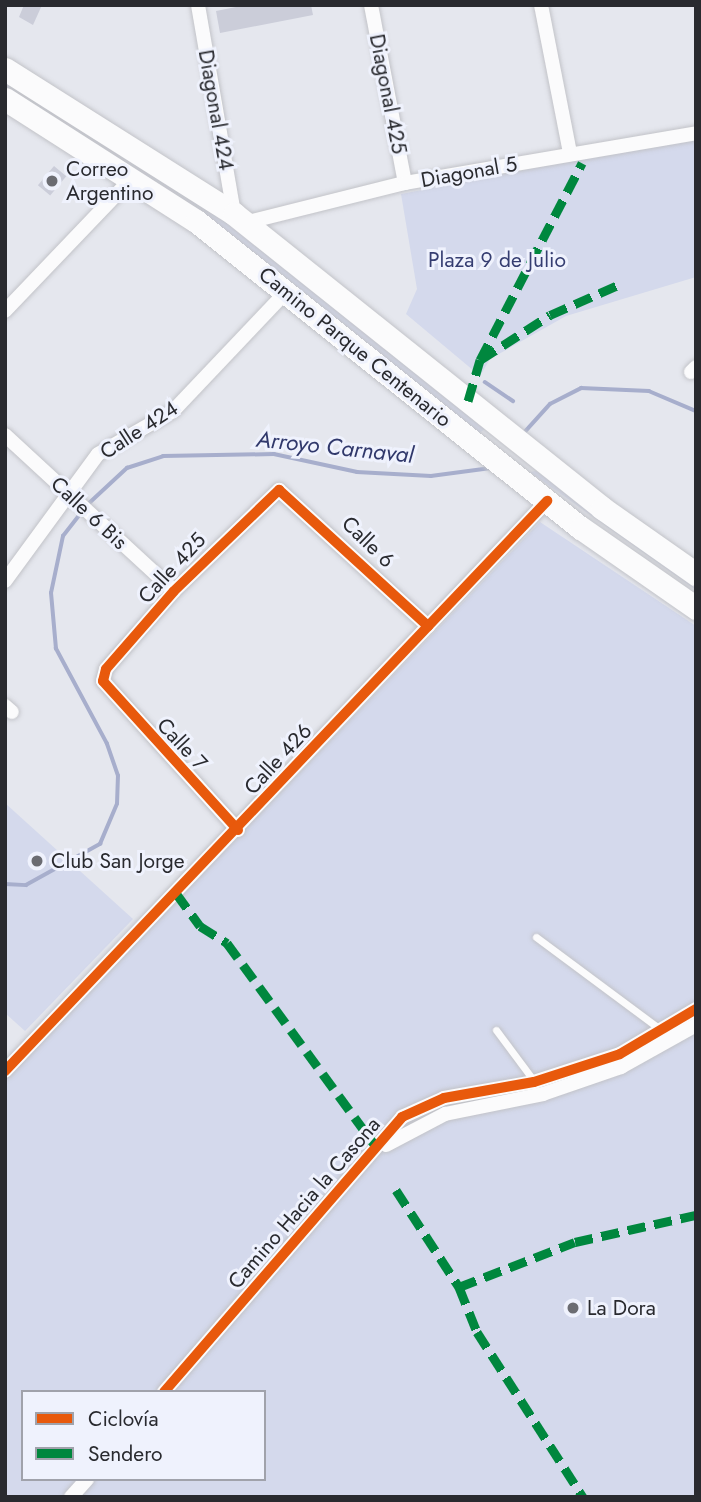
<!DOCTYPE html>
<html>
<head>
<meta charset="utf-8">
<style>
  body { margin:0 }
  #map { position:relative; width:701px; height:1502px; overflow:hidden; background:#e5e7ee; font-family:Jost,sans-serif }
  div>[style] { position:absolute }
  [style*='--x'] { left:calc(var(--x)*1px); top:calc(var(--y)*1px); width:calc(var(--w)*1px); rotate:calc(var(--a)*1deg) }
  .green>* { inset:0; background:#d4d9ec }
  .stream>* { height:3.5px; margin:-1.75px; padding:0 1.75px; transform-origin:1.75px; border-radius:1.75px; background:#a7aecc }
  .building>* { inset:0; background:#cbcdd9; transform-origin:0 0 }
  .roads { filter:drop-shadow(0 0 2px #c2c3c8) drop-shadow(0 0 2px #c2c3c8) }
  .service>* { height:7px; margin:-3.5px; padding:0 3.5px; transform-origin:3.5px; border-radius:3.5px; background:#fbfbfc }
  .minor>* { height:14px; margin:-7px; padding:0 7px; transform-origin:7px; border-radius:7px; background:#fbfbfc }
  .primary>* { height:23px; margin:-11.5px; padding:0 11.5px; transform-origin:11.5px; border-radius:11.5px; background:#fbfbfc }
  .quiet>* { height:9px; margin-top:-4.5px; transform-origin:0; background:repeating-linear-gradient(90deg,#00873e 0 18px,transparent 0 27px) }
  .cycleway>* { height:10px; margin:-5px; padding:0 5px; transform-origin:5px; border-radius:5px; background:#e8590c }
  .dots>* { width:19px; height:19px; translate:-50% -50%; box-sizing:border-box; border:4px solid #eff2fd; border-radius:50% }
  span { translate:-50% -50%; white-space:nowrap; text-align:center; line-height:1.15; -webkit-text-stroke:6px #eff2fd; paint-order:stroke }
  .street-label { font-size:21px; color:#292a2f }
  .poi-label { font-size:21px; color:#292a2f }
  .left { translate:0 -50%; text-align:left }
  .park-label { font-size:21px; color:#353d71 }
  .water-label { font-size:23px; color:#30386b; font-style:italic }
  .frame { position:absolute; inset:0; border:7px solid #292a2f; pointer-events:none }
  .legend { position:absolute; left:21px; top:1390px; width:245px; height:91px; box-sizing:border-box; background:#eff2fd; border:2px solid #a0a2ab; margin:0; padding:9px 12px; list-style:none; font-size:21px; color:#292a2f }
  .legend li { display:flex; align-items:center; gap:14px; height:35px }
  .legend b { width:35px; border:2px solid #a0a2ab }
</style>
</head>
<body>
<div id="map">
  <div class="green">
    <div style="clip-path:polygon(5px 78px,246px 232px,485px 429px,479px 433px,275px 269px,190px 205px,5px 86px)"></div>
    <div style="clip-path:polygon(696px 137px,696px 277px,566px 316px,490px 359px,480px 376px,406px 314px,417px 289px,401px 194px)"></div>
    <div style="clip-path:polygon(536px 471px,696px 581px,696px 590px,530px 472px)"></div>
    <div style="clip-path:polygon(evenodd,540px 522px,696px 626px,696px 1497px,5px 1497px,5px 1080px,540px 522px,23px 1392px,264px 1392px,264px 1479px,23px 1479px,23px 1392px)"></div>
    <div style="clip-path:polygon(5px 803px,133px 919px,25px 1031px,5px 1013px)"></div>
  </div>
  <div class="stream">
    <div style="--x:485;--y:382;--w:34;--a:34"></div>
    <div style="--x:523;--y:434;--w:40;--a:-48"></div>
    <div style="--x:550;--y:404;--w:35;--a:-27"></div>
    <div style="--x:581;--y:388;--w:68;--a:2.5"></div>
    <div style="--x:649;--y:391;--w:51;--a:23.1"></div>
    <div style="--x:86;--y:506;--w:56;--a:-42.8"></div>
    <div style="--x:127;--y:468;--w:38;--a:-18"></div>
    <div style="--x:163;--y:456;--w:111;--a:-1"></div>
    <div style="--x:274;--y:454;--w:85;--a:12.2"></div>
    <div style="--x:357;--y:472;--w:74;--a:3.1"></div>
    <div style="--x:431;--y:476;--w:62;--a:-7.5"></div>
    <div style="--x:5;--y:884;--w:21;--a:3"></div>
    <div style="--x:26;--y:885;--w:85;--a:-29"></div>
    <div style="--x:100;--y:844;--w:43;--a:-67"></div>
    <div style="--x:117;--y:804;--w:28;--a:-88"></div>
    <div style="--x:118;--y:776;--w:34;--a:-109"></div>
    <div style="--x:107;--y:744;--w:108;--a:-118.2"></div>
    <div style="--x:56;--y:649;--w:56;--a:-95.1"></div>
    <div style="--x:51;--y:593;--w:58;--a:-78.1"></div>
    <div style="--x:63;--y:536;--w:29;--a:-52"></div>
  </div>
  <div class="building">
    <div style="clip-path:polygon(24px 5px,42px 5px,33px 25px,19px 17px)"></div>
    <div style="clip-path:polygon(246px 5px,311px 5px,313px 15px,220px 33px,216px 11px)"></div>
    <div style="left:54px;top:166px;width:16px;height:25px;rotate:40deg"></div>
  </div>
  <div class="roads">
    <div class="service">
      <div style="--x:536;--y:937;--w:156;--a:36.6"></div>
      <div style="--x:496;--y:1030;--w:64;--a:53.3"></div>
    </div>
    <div class="minor">
      <div style="--x:198;--y:5;--w:212;--a:80.2"></div>
      <div style="--x:371;--y:5;--w:181;--a:79.2"></div>
      <div style="--x:541;--y:5;--w:151;--a:78.9"></div>
      <div style="--x:244;--y:223;--w:166;--a:-14"></div>
      <div style="--x:405;--y:183;--w:295;--a:-9.7"></div>
      <div style="--x:5;--y:311;--w:181;--a:-46.3"></div>
      <div style="--x:691;--y:372;--w:7;--a:-45"></div>
      <div style="--x:5;--y:435;--w:230;--a:42.7"></div>
      <div style="--x:5;--y:581;--w:157;--a:-53.8"></div>
      <div style="--x:98;--y:454;--w:86;--a:-29.8"></div>
      <div style="--x:173;--y:411;--w:167;--a:-46.5"></div>
      <div style="--x:5;--y:706;--w:9;--a:41"></div>
      <div style="--x:238;--y:830;--w:201;--a:-132.2"></div>
      <div style="--x:103;--y:681;--w:12;--a:-76"></div>
      <div style="--x:106;--y:669;--w:103;--a:-48.9"></div>
      <div style="--x:174;--y:591;--w:146;--a:-43.9"></div>
      <div style="--x:279;--y:490;--w:202;--a:42.4"></div>
      <div style="--x:5;--y:1071;--w:787;--a:-46.44"></div>
      <div style="--x:386;--y:1145;--w:67;--a:-27.7"></div>
      <div style="--x:445;--y:1114;--w:100;--a:-11.5"></div>
      <div style="--x:543;--y:1094;--w:83;--a:-19.1"></div>
      <div style="--x:621;--y:1067;--w:86;--a:-29.2"></div>
      <div style="--x:164;--y:1392;--w:364;--a:-49.1"></div>
      <div style="--x:402;--y:1117;--w:46;--a:-24.3"></div>
      <div style="--x:444;--y:1098;--w:91;--a:-10.1"></div>
      <div style="--x:534;--y:1082;--w:90;--a:-18"></div>
      <div style="--x:620;--y:1054;--w:88;--a:-30.6"></div>
      <div style="--x:71;--y:1497;--w:24;--a:-48"></div>
    </div>
    <div class="primary">
      <div style="--x:5;--y:69;--w:271;--a:32.3"></div>
      <div style="--x:234;--y:214;--w:471;--a:38.6"></div>
      <div style="--x:602;--y:508;--w:115;--a:35.1"></div>
      <div style="--x:5;--y:99;--w:227;--a:32.6"></div>
      <div style="--x:196;--y:221;--w:492;--a:38.6"></div>
      <div style="--x:581;--y:528;--w:140;--a:34.8"></div>
    </div>
  </div>
  <div class="quiet">
    <div style="--x:480;--y:360;--w:222;--a:-62.6"></div>
    <div style="--x:468;--y:401;--w:43;--a:-73.7"></div>
    <div style="--x:480;--y:360;--w:83;--a:-32.7"></div>
    <div style="--x:550;--y:315;--w:74;--a:-23.8"></div>
    <div style="--x:176;--y:893;--w:41;--a:54"></div>
    <div style="--x:200;--y:926;--w:32;--a:32"></div>
    <div style="--x:227;--y:943;--w:255;--a:53.8"></div>
    <div style="--x:396;--y:1190;--w:116;--a:57"></div>
    <div style="--x:459;--y:1287;--w:48;--a:68.2"></div>
    <div style="--x:477;--y:1332;--w:196;--a:57.3"></div>
    <div style="--x:459;--y:1287;--w:124;--a:-21.2"></div>
    <div style="--x:575;--y:1242;--w:124;--a:-12.6"></div>
  </div>
  <div class="cycleway">
    <div style="--x:238;--y:830;--w:201;--a:-132.2"></div>
    <div style="--x:103;--y:681;--w:12;--a:-76"></div>
    <div style="--x:106;--y:669;--w:103;--a:-48.9"></div>
    <div style="--x:174;--y:591;--w:146;--a:-43.9"></div>
    <div style="--x:279;--y:490;--w:202;--a:42.4"></div>
    <div style="--x:5;--y:1071;--w:787;--a:-46.44"></div>
    <div style="--x:164;--y:1392;--w:364;--a:-49.1"></div>
    <div style="--x:402;--y:1117;--w:46;--a:-24.3"></div>
    <div style="--x:444;--y:1098;--w:91;--a:-10.1"></div>
    <div style="--x:534;--y:1082;--w:90;--a:-18"></div>
    <div style="--x:620;--y:1054;--w:88;--a:-30.6"></div>
  </div>
  <div class="dots">
    <div style="left:52px;top:181px;background:#6b6c72"></div>
    <div style="left:37px;top:861px;background:#6b6c72"></div>
    <div style="left:573px;top:1308px;background:#6b6c72"></div>
  </div>
  <div class="street-label">
    <span style="left:388px;top:94px;rotate:79deg">Diagonal 425</span>
    <span style="left:216px;top:110px;rotate:80deg">Diagonal 424</span>
    <span style="left:469px;top:172px;rotate:-10deg">Diagonal 5</span>
    <span style="left:355px;top:347px;rotate:39deg">Camino Parque Centenario</span>
    <span style="left:139px;top:430px;rotate:-33deg">Calle 424</span>
    <span style="left:89px;top:513px;rotate:43deg">Calle 6 Bis</span>
    <span style="left:368px;top:542px;rotate:44deg">Calle 6</span>
    <span style="left:172px;top:568px;rotate:-47deg">Calle 425</span>
    <span style="left:182px;top:744px;rotate:47deg">Calle 7</span>
    <span style="left:278px;top:759px;rotate:-47deg">Calle 426</span>
    <span style="left:304px;top:1203px;rotate:-49deg">Camino Hacia la Casona</span>
  </div>
  <div class="poi-label">
    <span class="left" style="left:66px;top:181px">Correo<br>Argentino</span>
    <span class="left" style="left:51px;top:861px">Club San Jorge</span>
    <span class="left" style="left:587px;top:1308px">La Dora</span>
  </div>
  <div class="park-label">
    <span style="left:497px;top:260px">Plaza 9 de Julio</span>
  </div>
  <div class="water-label">
    <span style="left:335px;top:447px;rotate:6deg">Arroyo Carnaval</span>
  </div>
  <div class="frame"></div>
  <ul class="legend">
  <li><b style="height:9px;background:#e8590c"></b>Ciclovía</li>
  <li><b style="height:9px;background:#00873e"></b>Sendero</li>
  </ul>
</div>
</body>
</html>
